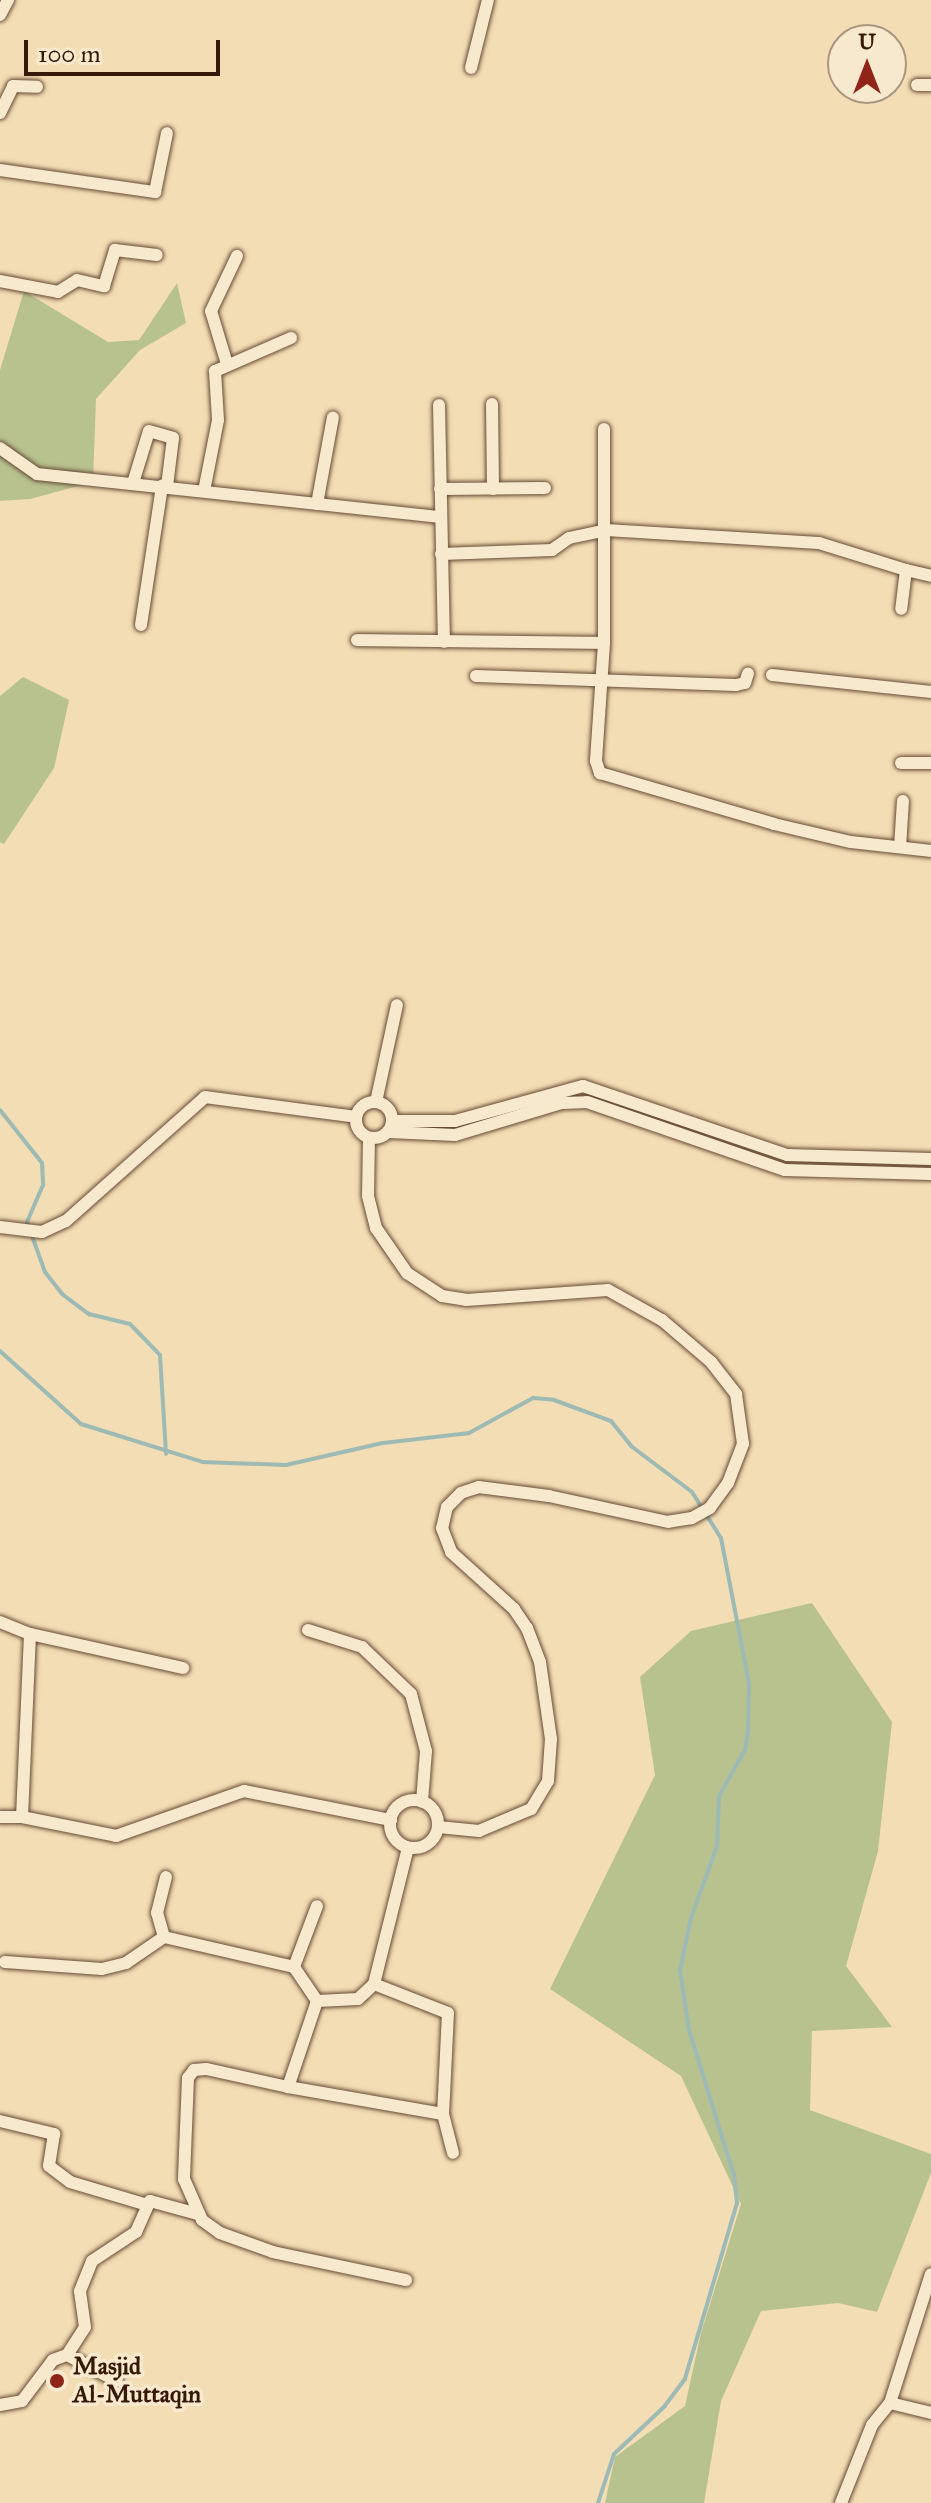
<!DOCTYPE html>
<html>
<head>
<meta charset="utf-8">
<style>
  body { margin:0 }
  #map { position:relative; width:931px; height:2503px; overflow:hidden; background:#f3ddb4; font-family:"IM FELL Great Primer",serif }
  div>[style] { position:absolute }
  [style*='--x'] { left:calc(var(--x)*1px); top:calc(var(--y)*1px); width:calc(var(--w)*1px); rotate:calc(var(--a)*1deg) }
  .green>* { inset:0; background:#b8c28f }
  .stream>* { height:4px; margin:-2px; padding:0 2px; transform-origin:2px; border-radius:2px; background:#9dbab4 }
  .roads { filter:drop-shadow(0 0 2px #664a34) drop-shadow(0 0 2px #664a34) }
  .minor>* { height:12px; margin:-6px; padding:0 6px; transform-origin:6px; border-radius:6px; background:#f7e9ce }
  .minor>.ring { margin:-6px; padding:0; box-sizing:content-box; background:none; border:12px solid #f7e9ce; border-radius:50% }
  .dots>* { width:22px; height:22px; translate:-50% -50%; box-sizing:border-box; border:4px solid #f7e9ce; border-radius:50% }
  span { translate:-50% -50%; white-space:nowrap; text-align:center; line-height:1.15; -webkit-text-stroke:7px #f7e9ce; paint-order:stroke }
  .poi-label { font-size:24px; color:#371909; font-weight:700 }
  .left { translate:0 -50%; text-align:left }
  .north { position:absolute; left:827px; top:24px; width:80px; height:80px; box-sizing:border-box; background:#f7e9ce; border:2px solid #aa967f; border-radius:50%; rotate:0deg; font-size:22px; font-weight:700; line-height:32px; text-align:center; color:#371909 }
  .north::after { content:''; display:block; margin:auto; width:28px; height:36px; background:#8f2418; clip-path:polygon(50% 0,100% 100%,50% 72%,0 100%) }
  .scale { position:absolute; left:24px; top:40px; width:196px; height:36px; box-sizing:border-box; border:4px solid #371909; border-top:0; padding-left:10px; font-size:24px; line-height:28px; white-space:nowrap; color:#371909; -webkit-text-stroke:6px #f7e9ce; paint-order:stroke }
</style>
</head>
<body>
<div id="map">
  <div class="green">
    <div style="clip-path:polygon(177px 283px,186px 323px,140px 350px,96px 399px,93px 482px,30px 499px,0 501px,0 370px,24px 291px,108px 342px,139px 340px)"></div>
    <div style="clip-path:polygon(23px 677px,69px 700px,54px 768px,4px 844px,0 842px,0 696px)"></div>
    <div style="clip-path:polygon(812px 1603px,892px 1722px,878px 1851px,846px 1966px,892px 2027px,812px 2031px,810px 2110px,931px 2154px,931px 2173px,877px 2312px,838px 2303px,761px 2311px,721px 2401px,704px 2503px,605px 2503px,615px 2457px,685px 2406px,701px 2333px,741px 2204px,681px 2076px,550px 1989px,655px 1775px,640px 1677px,691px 1631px)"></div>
  </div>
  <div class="stream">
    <div style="--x:0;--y:1110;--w:68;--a:51.6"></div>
    <div style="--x:42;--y:1163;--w:22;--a:87"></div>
    <div style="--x:43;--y:1185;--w:40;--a:113.4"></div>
    <div style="--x:27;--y:1222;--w:53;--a:70.2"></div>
    <div style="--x:45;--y:1272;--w:28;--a:52"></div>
    <div style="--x:62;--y:1294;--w:34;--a:37"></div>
    <div style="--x:89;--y:1314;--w:42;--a:13.7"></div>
    <div style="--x:130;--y:1324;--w:43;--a:45.9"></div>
    <div style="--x:160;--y:1355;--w:99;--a:86.5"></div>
    <div style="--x:0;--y:1351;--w:109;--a:42"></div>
    <div style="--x:81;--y:1424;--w:128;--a:17.3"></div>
    <div style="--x:203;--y:1462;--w:83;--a:2.1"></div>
    <div style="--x:286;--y:1465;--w:99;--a:-12.8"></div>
    <div style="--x:383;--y:1443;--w:87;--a:-6.6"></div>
    <div style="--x:469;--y:1433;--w:73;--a:-28.7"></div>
    <div style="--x:533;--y:1398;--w:21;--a:5"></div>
    <div style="--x:554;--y:1400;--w:61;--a:20.2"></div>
    <div style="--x:611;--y:1421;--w:32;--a:51"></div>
    <div style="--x:631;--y:1446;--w:76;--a:37"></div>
    <div style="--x:692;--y:1492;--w:54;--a:57.8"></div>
    <div style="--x:721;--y:1538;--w:149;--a:79.1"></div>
    <div style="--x:749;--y:1684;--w:47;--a:91.2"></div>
    <div style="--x:748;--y:1731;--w:19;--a:99"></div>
    <div style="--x:745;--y:1750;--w:53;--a:119.5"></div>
    <div style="--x:719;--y:1796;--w:50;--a:92.3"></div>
    <div style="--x:717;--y:1846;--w:77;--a:109.9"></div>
    <div style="--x:691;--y:1918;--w:53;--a:101.9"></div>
    <div style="--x:680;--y:1970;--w:61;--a:81.5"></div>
    <div style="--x:689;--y:2030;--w:152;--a:72.8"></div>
    <div style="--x:734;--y:2175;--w:28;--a:84"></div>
    <div style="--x:737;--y:2203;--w:184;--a:106.5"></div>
    <div style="--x:685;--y:2379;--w:34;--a:127"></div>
    <div style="--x:665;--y:2406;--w:70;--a:136.7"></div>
    <div style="--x:614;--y:2454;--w:52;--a:108.1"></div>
  </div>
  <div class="roads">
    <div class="minor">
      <div style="--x:0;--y:15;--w:17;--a:-62"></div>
      <div style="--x:471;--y:68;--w:70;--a:-76"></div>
      <div style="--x:917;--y:85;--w:14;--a:0"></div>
      <div style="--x:0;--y:113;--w:30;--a:-64"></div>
      <div style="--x:13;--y:86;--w:24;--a:2"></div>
      <div style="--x:0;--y:170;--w:157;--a:8.1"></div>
      <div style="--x:155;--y:192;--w:60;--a:-78.5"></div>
      <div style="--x:0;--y:281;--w:59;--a:10.7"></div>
      <div style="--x:58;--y:292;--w:22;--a:-32"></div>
      <div style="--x:77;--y:280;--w:28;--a:13"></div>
      <div style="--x:104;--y:286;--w:38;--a:-73"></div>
      <div style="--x:115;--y:250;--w:42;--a:6.8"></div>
      <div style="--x:227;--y:364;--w:55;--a:-106.8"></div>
      <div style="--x:211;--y:311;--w:61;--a:-64.7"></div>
      <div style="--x:492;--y:404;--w:85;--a:89.3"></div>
      <div style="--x:439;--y:405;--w:237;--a:88.8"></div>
      <div style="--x:604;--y:429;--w:214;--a:90"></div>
      <div style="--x:604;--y:643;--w:118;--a:93.9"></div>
      <div style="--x:596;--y:761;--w:13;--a:72"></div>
      <div style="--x:600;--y:773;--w:181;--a:16.3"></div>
      <div style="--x:774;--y:824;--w:79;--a:13.2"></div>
      <div style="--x:851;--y:842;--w:81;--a:6.4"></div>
      <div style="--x:0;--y:448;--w:45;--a:35.1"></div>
      <div style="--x:37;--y:474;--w:406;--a:6.1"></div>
      <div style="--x:133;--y:483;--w:54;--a:-72.9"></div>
      <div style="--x:149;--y:431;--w:25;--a:16"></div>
      <div style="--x:173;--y:438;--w:48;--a:97.1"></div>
      <div style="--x:440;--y:489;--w:105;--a:-0.5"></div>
      <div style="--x:204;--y:491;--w:72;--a:-78.8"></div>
      <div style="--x:218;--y:420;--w:49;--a:-93.5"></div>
      <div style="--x:215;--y:371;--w:83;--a:-23.5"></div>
      <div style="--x:317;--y:504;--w:88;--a:-79.6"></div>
      <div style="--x:441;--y:554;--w:111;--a:-2.1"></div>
      <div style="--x:552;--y:550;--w:21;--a:-35"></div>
      <div style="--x:569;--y:538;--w:38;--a:-12"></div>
      <div style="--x:606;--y:530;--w:213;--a:3.5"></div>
      <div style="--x:819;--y:543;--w:91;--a:17.2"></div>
      <div style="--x:906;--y:570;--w:39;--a:97"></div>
      <div style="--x:906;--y:570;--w:26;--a:13"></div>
      <div style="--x:141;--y:625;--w:141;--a:-81.4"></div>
      <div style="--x:357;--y:640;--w:247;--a:0.7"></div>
      <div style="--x:772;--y:675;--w:160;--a:6.1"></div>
      <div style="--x:476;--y:676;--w:260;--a:2"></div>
      <div style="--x:736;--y:685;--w:9;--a:-13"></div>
      <div style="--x:745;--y:683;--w:10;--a:-73"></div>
      <div style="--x:901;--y:763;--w:30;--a:0"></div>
      <div style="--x:900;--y:847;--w:46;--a:-86.3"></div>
      <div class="ring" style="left:356px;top:1102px;width:24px;height:24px"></div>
      <div style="--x:376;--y:1102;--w:99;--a:-77.8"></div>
      <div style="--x:393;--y:1121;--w:62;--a:0"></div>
      <div style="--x:455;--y:1121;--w:133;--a:-15.3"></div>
      <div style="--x:583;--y:1086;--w:215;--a:18.7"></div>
      <div style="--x:787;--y:1155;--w:144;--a:1.6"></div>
      <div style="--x:389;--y:1132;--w:66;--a:2.6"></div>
      <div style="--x:455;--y:1135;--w:112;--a:-16.7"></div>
      <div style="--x:562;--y:1103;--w:25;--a:-2"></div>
      <div style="--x:587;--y:1102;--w:209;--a:19"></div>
      <div style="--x:785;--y:1170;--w:146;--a:1.6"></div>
      <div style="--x:369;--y:1138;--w:58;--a:91"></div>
      <div style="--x:368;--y:1196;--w:33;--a:76"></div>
      <div style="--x:376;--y:1228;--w:55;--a:55.4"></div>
      <div style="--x:407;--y:1273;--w:42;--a:33.3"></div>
      <div style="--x:442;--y:1296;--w:24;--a:9"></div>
      <div style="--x:466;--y:1300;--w:142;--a:-4"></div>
      <div style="--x:608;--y:1290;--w:62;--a:29.1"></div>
      <div style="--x:662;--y:1320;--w:65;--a:40.6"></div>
      <div style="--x:711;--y:1362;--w:41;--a:52"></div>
      <div style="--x:736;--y:1394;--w:50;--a:82"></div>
      <div style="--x:743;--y:1444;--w:42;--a:111"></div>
      <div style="--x:728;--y:1483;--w:31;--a:126"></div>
      <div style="--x:710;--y:1508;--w:21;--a:151"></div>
      <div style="--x:692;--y:1518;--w:24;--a:171"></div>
      <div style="--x:668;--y:1522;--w:122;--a:-167.7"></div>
      <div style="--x:549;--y:1496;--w:71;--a:-172.7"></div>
      <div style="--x:479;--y:1487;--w:19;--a:162"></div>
      <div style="--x:461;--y:1493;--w:20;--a:135"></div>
      <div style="--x:447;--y:1507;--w:22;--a:103"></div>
      <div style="--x:442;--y:1528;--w:26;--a:69"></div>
      <div style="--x:451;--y:1552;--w:85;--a:42.1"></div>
      <div style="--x:514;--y:1609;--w:23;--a:56"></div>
      <div style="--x:527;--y:1628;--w:36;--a:69"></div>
      <div style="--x:540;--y:1662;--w:78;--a:81.9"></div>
      <div style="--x:551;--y:1739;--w:42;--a:94.1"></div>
      <div style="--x:548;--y:1781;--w:33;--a:121"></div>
      <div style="--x:531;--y:1809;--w:56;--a:157.1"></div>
      <div style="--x:479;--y:1831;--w:41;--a:-174.4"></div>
      <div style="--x:0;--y:1227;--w:42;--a:6.8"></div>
      <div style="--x:42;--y:1232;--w:26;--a:-25"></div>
      <div style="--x:66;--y:1221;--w:186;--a:-41.7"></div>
      <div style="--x:205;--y:1097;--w:152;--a:7.5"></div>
      <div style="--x:0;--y:1622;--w:32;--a:22"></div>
      <div style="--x:30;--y:1634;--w:183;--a:92.5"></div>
      <div style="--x:22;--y:1817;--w:22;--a:180"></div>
      <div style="--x:308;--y:1630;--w:57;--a:17.5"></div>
      <div style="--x:362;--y:1647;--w:68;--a:43.8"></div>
      <div style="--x:411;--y:1694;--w:59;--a:75.3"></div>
      <div style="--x:426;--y:1751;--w:51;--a:94.5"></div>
      <div style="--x:30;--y:1634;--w:157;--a:12.5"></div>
      <div class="ring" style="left:390px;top:1800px;width:36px;height:36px"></div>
      <div style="--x:22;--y:1817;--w:96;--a:11.4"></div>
      <div style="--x:116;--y:1836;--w:136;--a:-19.4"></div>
      <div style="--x:244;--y:1791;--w:150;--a:11.2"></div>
      <div style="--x:164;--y:1937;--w:25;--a:-106"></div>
      <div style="--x:157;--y:1913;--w:37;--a:-76"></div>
      <div style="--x:5;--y:1962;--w:97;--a:4.1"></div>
      <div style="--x:102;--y:1969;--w:25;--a:-14"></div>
      <div style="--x:126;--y:1963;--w:46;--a:-34.4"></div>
      <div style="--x:164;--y:1937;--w:133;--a:13"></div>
      <div style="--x:294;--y:1967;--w:41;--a:55.9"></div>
      <div style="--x:317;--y:2001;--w:41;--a:-2.8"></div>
      <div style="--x:358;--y:1999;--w:22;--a:-43"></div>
      <div style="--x:374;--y:1984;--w:140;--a:-76"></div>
      <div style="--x:294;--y:1967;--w:65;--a:-69.3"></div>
      <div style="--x:374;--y:1984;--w:79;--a:21.4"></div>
      <div style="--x:448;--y:2013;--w:101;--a:92.8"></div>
      <div style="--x:443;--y:2114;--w:40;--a:75.6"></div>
      <div style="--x:317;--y:2001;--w:91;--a:108.6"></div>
      <div style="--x:288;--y:2087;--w:157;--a:9.9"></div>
      <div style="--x:288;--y:2087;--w:84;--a:-167.6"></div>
      <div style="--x:206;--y:2069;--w:12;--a:175"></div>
      <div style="--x:194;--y:2070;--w:10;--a:127"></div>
      <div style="--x:188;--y:2078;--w:101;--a:92.3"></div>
      <div style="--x:184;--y:2179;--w:45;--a:66.3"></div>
      <div style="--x:202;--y:2220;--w:22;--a:36"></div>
      <div style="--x:220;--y:2233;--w:56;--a:19.7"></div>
      <div style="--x:273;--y:2252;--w:136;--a:11.9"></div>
      <div style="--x:0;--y:2121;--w:56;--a:13.5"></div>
      <div style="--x:54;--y:2134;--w:32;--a:99"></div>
      <div style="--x:49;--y:2166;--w:26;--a:37"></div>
      <div style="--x:70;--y:2182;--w:80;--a:16.6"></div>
      <div style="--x:67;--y:2355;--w:56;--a:27.5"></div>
      <div style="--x:890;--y:2403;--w:42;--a:13.7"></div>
      <div style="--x:0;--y:2405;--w:22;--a:-10"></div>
      <div style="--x:22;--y:2401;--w:51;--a:-52.9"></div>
      <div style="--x:53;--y:2360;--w:15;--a:-20"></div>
      <div style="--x:67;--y:2355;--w:33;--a:-57"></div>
      <div style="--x:85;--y:2327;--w:36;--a:-98"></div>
      <div style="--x:80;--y:2291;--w:32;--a:-68"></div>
      <div style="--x:92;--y:2261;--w:53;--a:-33.4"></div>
      <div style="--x:136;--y:2232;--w:34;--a:-66"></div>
      <div style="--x:150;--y:2201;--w:50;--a:15.2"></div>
      <div style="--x:841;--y:2503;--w:84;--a:-68.3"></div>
      <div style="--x:872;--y:2425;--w:28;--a:-51"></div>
      <div style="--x:890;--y:2403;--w:135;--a:-72.4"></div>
    </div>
  </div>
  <div class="dots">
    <div style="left:57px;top:2381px;background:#8f2418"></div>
  </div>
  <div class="poi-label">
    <span class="left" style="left:73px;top:2381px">Masjid<br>Al-Muttaqin</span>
  </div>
  <div class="north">U</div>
  <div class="scale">100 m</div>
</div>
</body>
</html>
